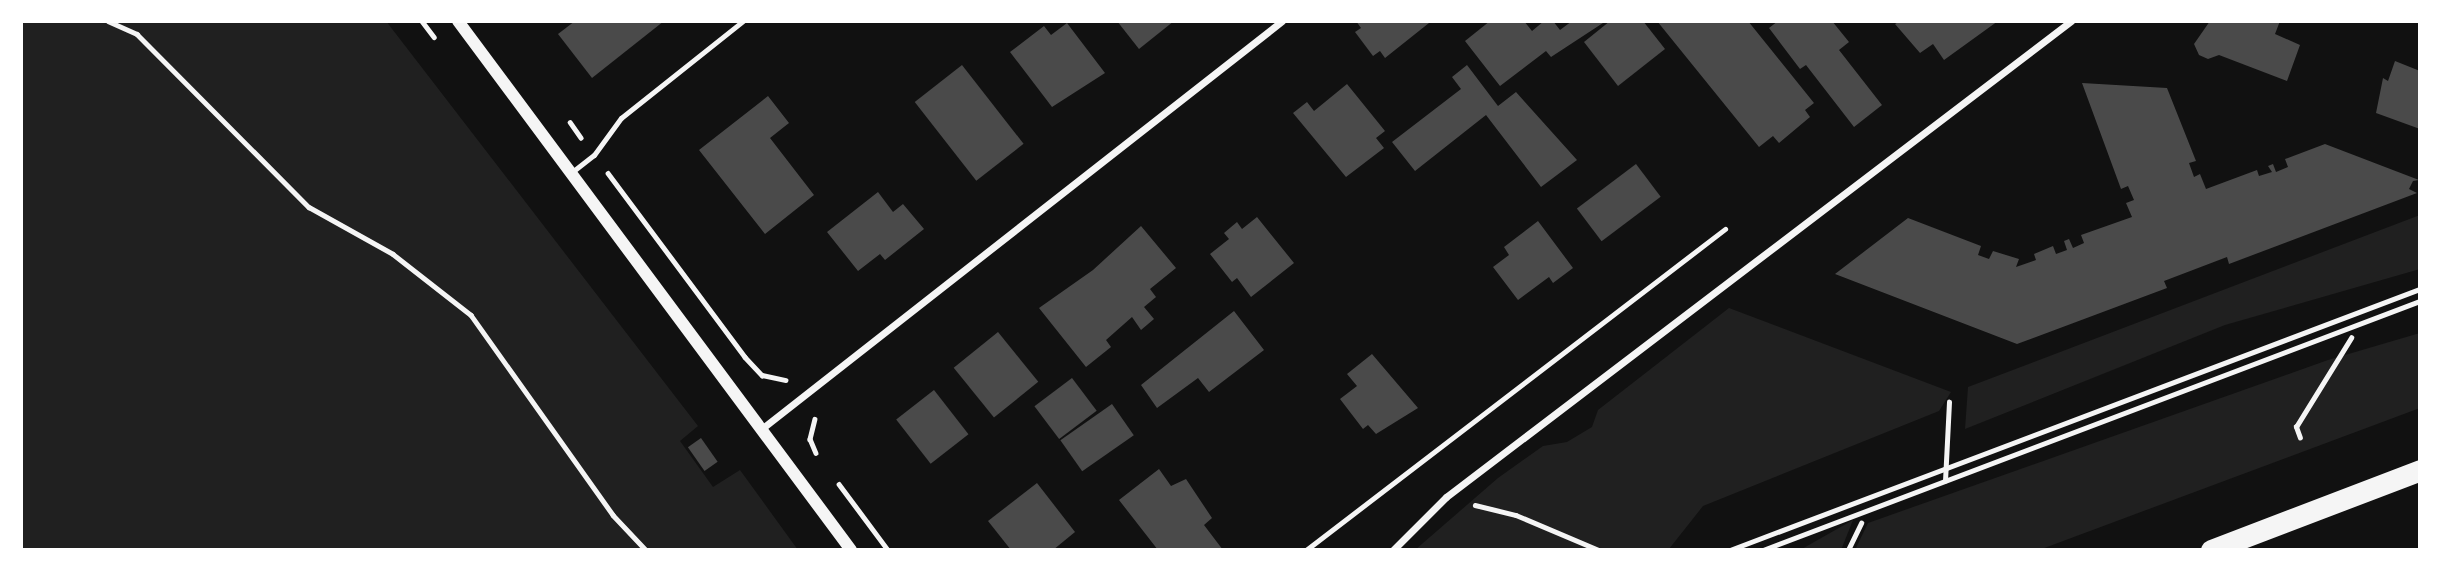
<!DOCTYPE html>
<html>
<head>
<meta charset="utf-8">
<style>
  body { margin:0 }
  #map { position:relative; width:2441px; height:571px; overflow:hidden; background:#111; font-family:"Varela Round",sans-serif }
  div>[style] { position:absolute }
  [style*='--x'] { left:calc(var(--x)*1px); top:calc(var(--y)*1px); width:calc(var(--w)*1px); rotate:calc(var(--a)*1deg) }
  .green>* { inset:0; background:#202020 }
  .building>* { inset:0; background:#4a4a4a; transform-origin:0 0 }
  .path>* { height:4.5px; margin:-2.25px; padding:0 2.25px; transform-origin:2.25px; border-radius:2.25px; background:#f5f5f5 }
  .service>* { height:5px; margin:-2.5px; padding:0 2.5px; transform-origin:2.5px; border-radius:2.5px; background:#f5f5f5 }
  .minor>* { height:7px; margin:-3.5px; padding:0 3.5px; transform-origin:3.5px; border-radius:3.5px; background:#f5f5f5 }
  .tertiary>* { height:12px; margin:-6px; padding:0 6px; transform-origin:6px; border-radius:6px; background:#f5f5f5 }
  .motorway>* { height:21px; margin:-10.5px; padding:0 10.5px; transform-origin:10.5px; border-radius:10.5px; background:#f5f5f5 }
  span { translate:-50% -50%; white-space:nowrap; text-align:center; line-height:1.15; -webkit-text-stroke:6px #fff; paint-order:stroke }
  .frame { position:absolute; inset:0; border:23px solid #fff; pointer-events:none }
</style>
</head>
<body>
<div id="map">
  <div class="green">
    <div style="clip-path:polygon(21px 21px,386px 21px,698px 426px,680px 441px,713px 487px,740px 470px,798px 550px,21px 550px)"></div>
    <div style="clip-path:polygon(2420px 215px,2420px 269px,2225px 325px,1965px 429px,1968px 387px)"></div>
    <div style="clip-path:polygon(1729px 308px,1951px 392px,1939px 411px,1703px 506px,1669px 549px,1415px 550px,1498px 478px,1543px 446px,1567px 442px,1592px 427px,1598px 410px)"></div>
    <div style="clip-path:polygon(2420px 333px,2420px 408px,2039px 550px,1855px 550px,1868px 523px,2328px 360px)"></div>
    <div style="clip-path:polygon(1853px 520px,1841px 550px,1800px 550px)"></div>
  </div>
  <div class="building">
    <div style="clip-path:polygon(575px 21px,664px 21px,592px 78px,558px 34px)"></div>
    <div style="clip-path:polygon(1117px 21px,1174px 21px,1139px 49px)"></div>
    <div style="clip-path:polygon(1356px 21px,1427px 21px,1429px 23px,1385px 58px,1380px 51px,1373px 56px,1355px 32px,1361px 28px)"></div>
    <div style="clip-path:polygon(1490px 21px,1524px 21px,1532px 31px,1544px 21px,1553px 21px,1560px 30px,1572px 21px,1606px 21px,1551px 57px,1546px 51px,1500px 86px,1465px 41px)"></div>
    <div style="clip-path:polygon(1610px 21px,1643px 21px,1665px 49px,1618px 86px,1584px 42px)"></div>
    <div style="clip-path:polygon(1657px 21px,1748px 21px,1814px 103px,1805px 110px,1810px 117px,1779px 143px,1773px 136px,1759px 147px)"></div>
    <div style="clip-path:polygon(1778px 21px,1832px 21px,1849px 42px,1839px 50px,1882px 105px,1854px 127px,1806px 65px,1800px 69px,1769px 28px)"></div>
    <div style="clip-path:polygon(1900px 21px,1998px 21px,1944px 60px,1933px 44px,1920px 53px,1895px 24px)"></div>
    <div style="clip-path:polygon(2210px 21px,2280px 21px,2275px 34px,2300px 45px,2287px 81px,2219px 55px,2208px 59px,2199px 55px,2194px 44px)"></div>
    <div style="clip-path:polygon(1067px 23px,1105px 73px,1052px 107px,1010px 52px,1044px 26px,1051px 35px)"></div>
    <div style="clip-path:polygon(2395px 61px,2420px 71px,2420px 129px,2376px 113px,2383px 78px,2388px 81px)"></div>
    <div style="left:962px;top:65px;width:100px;height:60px;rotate:52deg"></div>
    <div style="clip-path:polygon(1467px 65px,1498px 106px,1516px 92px,1577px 160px,1541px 187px,1486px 115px,1415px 171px,1392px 142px,1461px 89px,1452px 77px)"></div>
    <div style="clip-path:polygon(2082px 83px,2167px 88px,2196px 161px,2189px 163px,2194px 177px,2200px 174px,2206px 189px,2257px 170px,2259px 176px,2272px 172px,2268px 166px,2273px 164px,2276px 172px,2288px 167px,2285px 159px,2325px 144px,2419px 180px,2413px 181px,2409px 189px,2417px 193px,2229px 264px,2227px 257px,2164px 281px,2167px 288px,2017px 344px,1835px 274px,1908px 218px,1981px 246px,1978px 255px,1989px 259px,1993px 251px,2019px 259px,2016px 267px,2036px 260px,2034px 254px,2053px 246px,2056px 254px,2067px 250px,2064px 241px,2069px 239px,2073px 248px,2084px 243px,2081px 235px,2132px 217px,2126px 203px,2134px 200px,2128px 186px,2121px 189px)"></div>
    <div style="clip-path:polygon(1347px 84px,1385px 131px,1376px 138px,1384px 148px,1346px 177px,1293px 113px,1307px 102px,1314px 111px)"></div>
    <div style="clip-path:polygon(768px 96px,789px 123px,770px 138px,814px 195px,765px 234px,699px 150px)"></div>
    <div style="left:1636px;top:164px;width:41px;height:74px;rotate:53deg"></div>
    <div style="clip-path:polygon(878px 192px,893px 212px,903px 204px,924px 229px,885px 260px,880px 254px,858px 271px,827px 232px)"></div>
    <div style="clip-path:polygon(1257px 217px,1294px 263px,1251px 297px,1237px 278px,1232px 282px,1210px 254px,1229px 239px,1224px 233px,1237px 222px,1242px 229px)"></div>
    <div style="clip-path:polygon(1538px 221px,1573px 268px,1553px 283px,1549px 277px,1518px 300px,1493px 267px,1509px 255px,1504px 247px)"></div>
    <div style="clip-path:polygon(1141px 226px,1176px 268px,1150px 289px,1156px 297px,1144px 307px,1154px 319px,1141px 330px,1132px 317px,1106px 340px,1111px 347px,1086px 367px,1039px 308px,1093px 270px)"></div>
    <div style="clip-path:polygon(1234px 311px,1264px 350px,1209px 392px,1198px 378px,1157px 408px,1141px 385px)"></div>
    <div style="left:998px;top:332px;width:64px;height:57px;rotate:51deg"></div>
    <div style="clip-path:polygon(1372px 354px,1418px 408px,1376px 434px,1368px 425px,1363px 429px,1340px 399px,1357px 386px,1347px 374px)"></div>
    <div style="left:1072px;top:378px;width:41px;height:47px;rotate:53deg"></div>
    <div style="left:934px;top:390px;width:56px;height:48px;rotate:52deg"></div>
    <div style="left:1112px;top:404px;width:38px;height:63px;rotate:55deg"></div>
    <div style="left:701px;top:438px;width:29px;height:16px;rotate:55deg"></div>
    <div style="clip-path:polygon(1159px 469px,1171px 486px,1186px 479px,1212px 518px,1204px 525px,1223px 550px,1158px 550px,1119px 500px)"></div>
    <div style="clip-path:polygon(1037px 483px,1075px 532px,1053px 550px,1011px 550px,988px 521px)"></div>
  </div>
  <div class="path">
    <div style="--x:108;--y:21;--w:32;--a:24"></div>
    <div style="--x:137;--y:34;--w:244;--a:45.2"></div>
    <div style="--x:309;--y:207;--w:96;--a:29.2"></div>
    <div style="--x:393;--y:254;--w:99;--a:38"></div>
    <div style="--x:471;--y:315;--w:245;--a:54.6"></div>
    <div style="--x:613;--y:515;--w:48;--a:46.7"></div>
    <div style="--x:422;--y:21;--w:20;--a:53"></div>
    <div style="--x:570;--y:122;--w:19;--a:55"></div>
    <div style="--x:608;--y:173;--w:229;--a:53.3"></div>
    <div style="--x:745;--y:357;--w:25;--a:47"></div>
    <div style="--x:762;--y:375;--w:24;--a:12"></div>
    <div style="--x:815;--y:419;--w:21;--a:104"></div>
    <div style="--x:810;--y:439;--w:15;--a:67"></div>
    <div style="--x:2300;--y:438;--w:12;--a:-110"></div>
    <div style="--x:2296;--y:427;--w:105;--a:-58.3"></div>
    <div style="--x:1945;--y:481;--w:79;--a:-87.1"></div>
    <div style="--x:839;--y:484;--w:82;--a:53.4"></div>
    <div style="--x:1475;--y:505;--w:42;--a:13.7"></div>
    <div style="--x:1516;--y:515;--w:90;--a:22.9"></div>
    <div style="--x:1730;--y:550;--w:738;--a:-20.72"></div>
    <div style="--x:1763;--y:550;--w:703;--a:-20.76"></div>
    <div style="--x:1848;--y:550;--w:30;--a:-64"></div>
  </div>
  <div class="service">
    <div style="--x:572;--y:172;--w:28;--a:-38"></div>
    <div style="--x:594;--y:155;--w:46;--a:-53.9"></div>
    <div style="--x:621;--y:118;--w:156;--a:-38.5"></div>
    <div style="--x:1306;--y:550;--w:528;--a:-37.46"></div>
  </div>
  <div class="minor">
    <div style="--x:760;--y:430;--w:663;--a:-38.08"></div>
    <div style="--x:1393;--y:550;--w:75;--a:-45"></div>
    <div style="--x:1446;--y:497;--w:786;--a:-37.29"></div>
  </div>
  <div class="tertiary">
    <div style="--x:458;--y:21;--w:659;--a:53.39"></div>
  </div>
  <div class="motorway">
    <div style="--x:2211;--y:550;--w:224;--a:-20.9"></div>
  </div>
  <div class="frame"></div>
</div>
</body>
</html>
